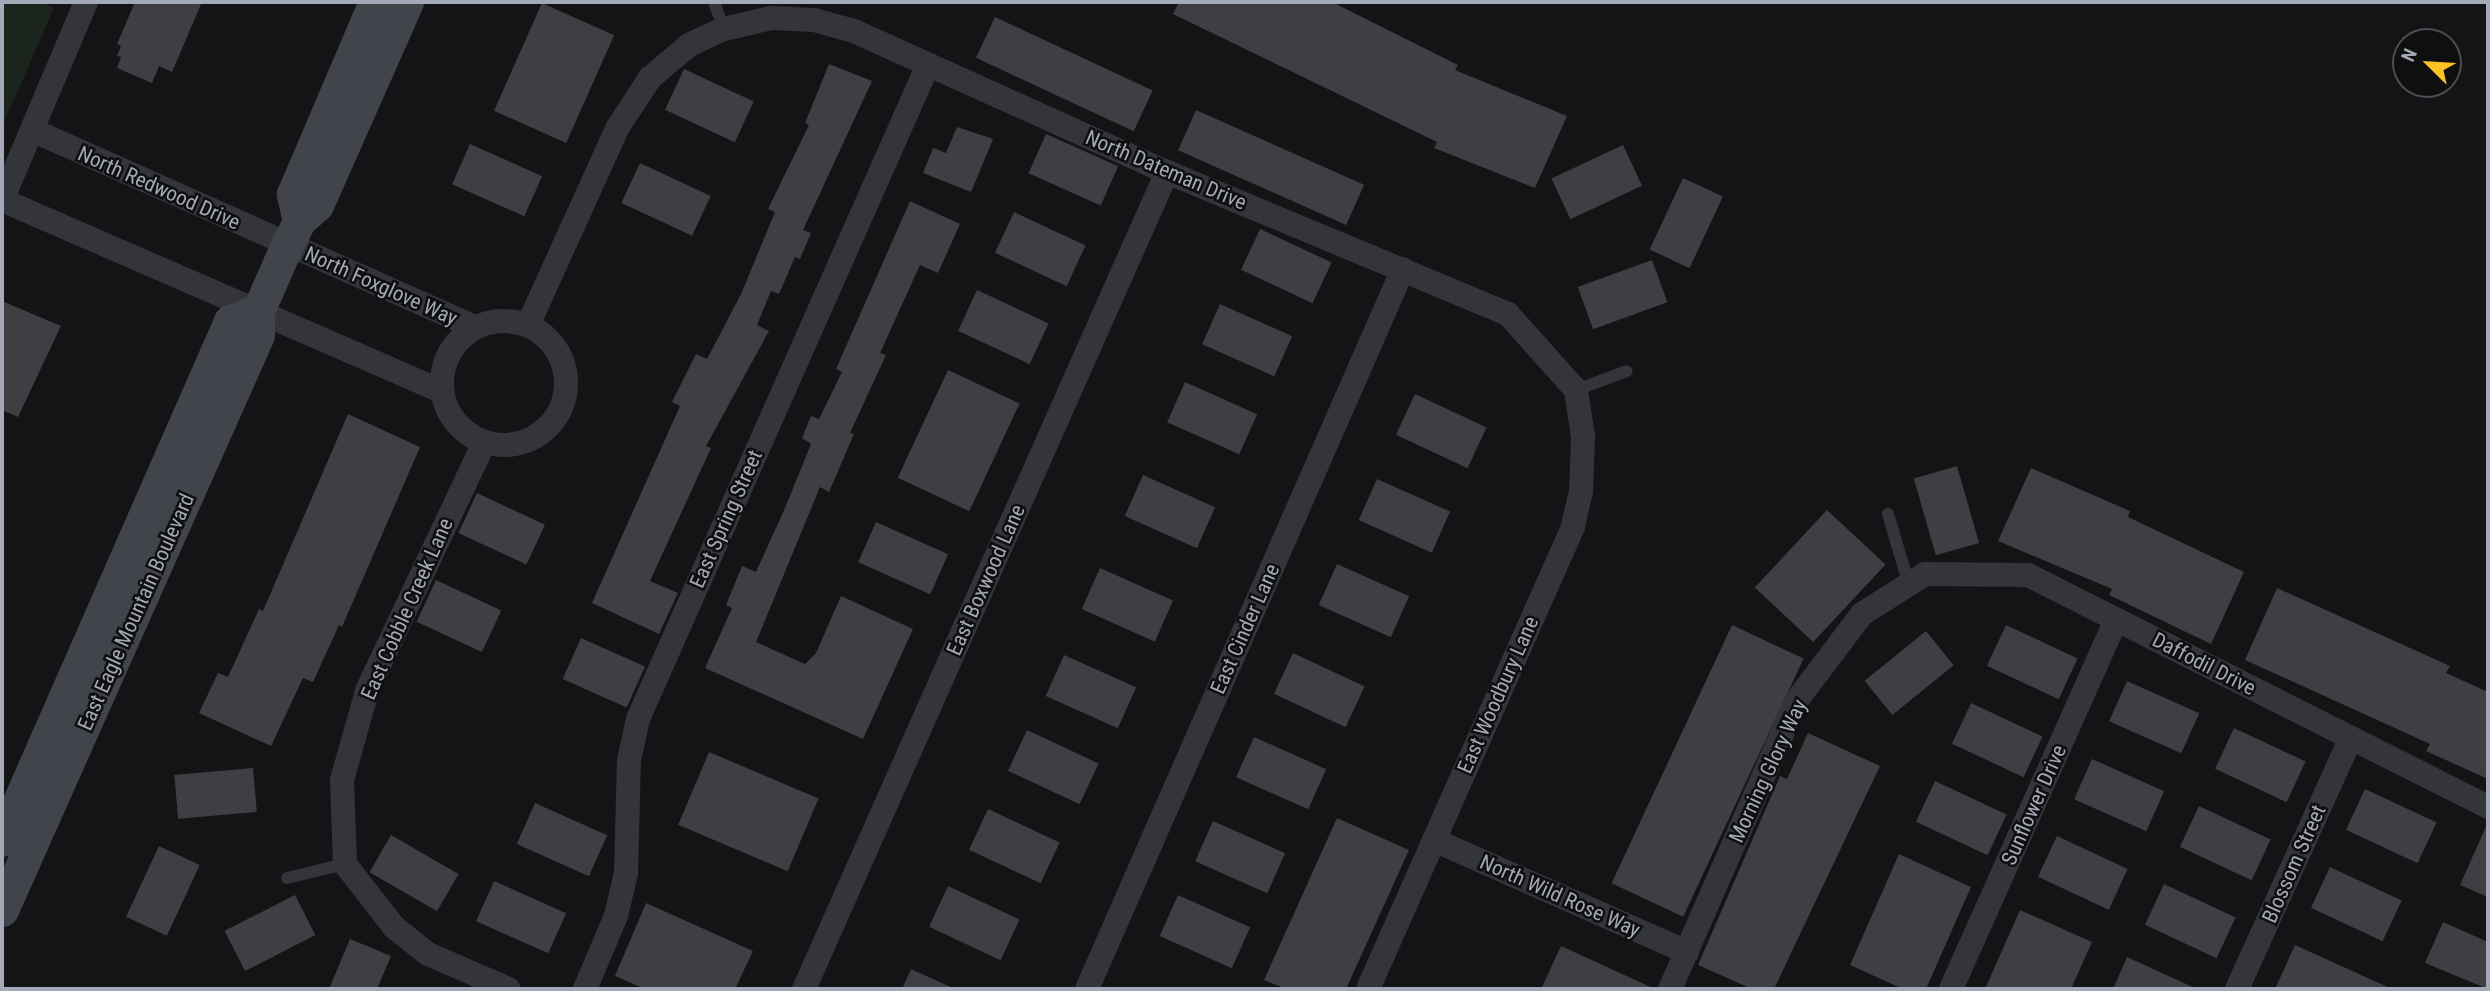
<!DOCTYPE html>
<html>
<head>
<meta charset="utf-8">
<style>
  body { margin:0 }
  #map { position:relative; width:2490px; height:991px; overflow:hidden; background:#141416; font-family:"Roboto Condensed",sans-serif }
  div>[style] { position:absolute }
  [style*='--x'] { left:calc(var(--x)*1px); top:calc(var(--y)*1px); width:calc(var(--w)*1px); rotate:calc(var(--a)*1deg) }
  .green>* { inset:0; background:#1b241d }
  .building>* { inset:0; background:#3e3e43; transform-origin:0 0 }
  .lane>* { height:12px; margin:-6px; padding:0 6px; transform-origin:6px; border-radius:6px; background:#34353b }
  .street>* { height:24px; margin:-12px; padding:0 12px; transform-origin:12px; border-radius:12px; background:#34353b }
  .street>.ring { margin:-12px; padding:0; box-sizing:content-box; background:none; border:24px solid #34353b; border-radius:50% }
  .secondary>* { height:33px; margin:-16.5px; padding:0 16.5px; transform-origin:16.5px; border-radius:16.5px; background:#42444b }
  span { translate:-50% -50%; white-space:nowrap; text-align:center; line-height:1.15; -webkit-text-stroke:5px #0f0f10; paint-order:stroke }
  .street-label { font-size:21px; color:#a4a9b7 }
  .frame { position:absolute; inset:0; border:4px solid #a4a9b7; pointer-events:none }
  .north { position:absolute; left:2392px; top:28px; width:70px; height:70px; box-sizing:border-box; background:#0f0f10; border:2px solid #4b4d53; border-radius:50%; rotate:294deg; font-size:19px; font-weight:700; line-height:28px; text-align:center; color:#a4a9b7 }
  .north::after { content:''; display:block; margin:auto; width:24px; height:32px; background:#fcc225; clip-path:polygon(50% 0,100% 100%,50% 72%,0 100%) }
</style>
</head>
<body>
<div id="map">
  <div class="green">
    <div style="clip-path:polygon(2px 2px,40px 2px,54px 8px,2px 127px)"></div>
  </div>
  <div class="building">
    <div style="clip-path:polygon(135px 2px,202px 2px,172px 72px,159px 66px,152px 83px,117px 68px,121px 57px,117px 56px,121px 46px,117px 44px)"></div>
    <div style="clip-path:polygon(1179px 2px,1332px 2px,1458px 65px,1455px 70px,1567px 116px,1535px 188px,1434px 148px,1437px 142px,1173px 14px)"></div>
    <div style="left:542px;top:3px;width:79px;height:118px;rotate:24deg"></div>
    <div style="left:995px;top:17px;width:174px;height:45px;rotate:25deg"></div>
    <div style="clip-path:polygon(829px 64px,872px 81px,803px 230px,811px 233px,800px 259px,795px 257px,779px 294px,771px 291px,757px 325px,769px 331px,706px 446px,711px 448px,650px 581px,678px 593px,659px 634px,592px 603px,680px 406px,672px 402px,696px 354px,707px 359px,741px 294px,775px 212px,768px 209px,809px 125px,805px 123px)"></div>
    <div style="left:684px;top:69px;width:77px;height:45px;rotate:25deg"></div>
    <div style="left:1196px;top:110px;width:184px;height:44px;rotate:24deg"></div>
    <div style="clip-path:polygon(957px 127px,993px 139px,971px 192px,923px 173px,933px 148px,946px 153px)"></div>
    <div style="left:1046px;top:134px;width:79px;height:43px;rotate:24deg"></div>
    <div style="left:470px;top:144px;width:79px;height:44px;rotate:24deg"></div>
    <div style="left:1623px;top:145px;width:45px;height:79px;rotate:65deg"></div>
    <div style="left:640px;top:163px;width:78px;height:44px;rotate:25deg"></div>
    <div style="left:1683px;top:178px;width:44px;height:79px;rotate:25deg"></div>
    <div style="clip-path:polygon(910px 201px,960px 224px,938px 273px,920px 265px,880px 353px,886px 355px,850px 433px,854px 434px,829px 492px,820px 487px,756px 642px,805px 664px,816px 653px,841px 596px,913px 629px,863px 739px,705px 668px,732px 608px,726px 605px,742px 566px,756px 572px,785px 508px,811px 444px,802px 438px,811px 416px,819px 419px,842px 372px,836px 369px)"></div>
    <div style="left:1014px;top:212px;width:79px;height:45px;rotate:25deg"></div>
    <div style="left:1260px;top:229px;width:79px;height:45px;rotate:25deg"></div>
    <div style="left:1652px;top:260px;width:45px;height:79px;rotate:70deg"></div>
    <div style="left:977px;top:290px;width:79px;height:45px;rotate:25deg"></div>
    <div style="clip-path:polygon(2px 301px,61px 326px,18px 417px,2px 410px)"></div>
    <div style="left:1220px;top:304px;width:79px;height:44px;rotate:24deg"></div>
    <div style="left:948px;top:370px;width:79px;height:119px;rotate:25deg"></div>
    <div style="left:1185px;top:382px;width:79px;height:44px;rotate:24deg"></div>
    <div style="left:1415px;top:394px;width:79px;height:45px;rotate:25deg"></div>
    <div style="clip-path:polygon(348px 414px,420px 447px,342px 627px,339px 625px,313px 682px,303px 678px,271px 746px,199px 713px,218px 673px,228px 677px,259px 609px,263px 611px)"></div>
    <div style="left:1957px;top:466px;width:80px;height:45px;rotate:74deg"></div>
    <div style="clip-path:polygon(2031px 468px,2130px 511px,2128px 517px,2244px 572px,2211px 644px,2109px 595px,2112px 589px,1998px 541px)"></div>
    <div style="left:1143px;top:475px;width:79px;height:45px;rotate:24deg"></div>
    <div style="left:1377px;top:479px;width:80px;height:45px;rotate:24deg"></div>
    <div style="left:477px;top:493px;width:75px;height:44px;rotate:25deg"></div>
    <div style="left:1827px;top:510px;width:80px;height:106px;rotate:43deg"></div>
    <div style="left:876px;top:522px;width:79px;height:44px;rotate:24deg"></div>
    <div style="left:1337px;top:564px;width:79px;height:45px;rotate:24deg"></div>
    <div style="left:1100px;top:568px;width:80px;height:45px;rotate:24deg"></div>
    <div style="left:436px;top:580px;width:72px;height:46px;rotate:25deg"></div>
    <div style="clip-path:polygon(2277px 588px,2450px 666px,2446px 673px,2488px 692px,2488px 779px,2426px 751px,2430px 744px,2245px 660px)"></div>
    <div style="left:1732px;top:625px;width:79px;height:285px;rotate:25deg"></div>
    <div style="left:2006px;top:625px;width:79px;height:45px;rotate:25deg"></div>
    <div style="left:1926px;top:631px;width:44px;height:79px;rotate:51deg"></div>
    <div style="left:581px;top:638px;width:70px;height:45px;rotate:24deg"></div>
    <div style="left:1293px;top:653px;width:79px;height:45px;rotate:25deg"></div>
    <div style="left:1064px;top:655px;width:79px;height:45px;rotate:24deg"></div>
    <div style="left:2127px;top:681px;width:79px;height:44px;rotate:24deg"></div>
    <div style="left:1971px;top:703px;width:79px;height:45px;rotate:25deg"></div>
    <div style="left:2234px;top:728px;width:79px;height:45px;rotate:25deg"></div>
    <div style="left:1027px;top:730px;width:79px;height:45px;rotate:25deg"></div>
    <div style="clip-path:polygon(1808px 733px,1880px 766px,1774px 989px,1752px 989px,1698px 965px,1780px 776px,1787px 779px)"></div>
    <div style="left:1254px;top:737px;width:79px;height:44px;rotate:24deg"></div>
    <div style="left:709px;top:752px;width:119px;height:79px;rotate:23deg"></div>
    <div style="left:2092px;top:759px;width:79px;height:44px;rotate:24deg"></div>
    <div style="left:253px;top:768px;width:44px;height:79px;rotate:85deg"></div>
    <div style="left:1935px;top:781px;width:79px;height:45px;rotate:25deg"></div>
    <div style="left:2365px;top:789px;width:79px;height:45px;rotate:25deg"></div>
    <div style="left:535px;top:803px;width:79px;height:45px;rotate:24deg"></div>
    <div style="left:2199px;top:806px;width:79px;height:45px;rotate:25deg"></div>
    <div style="left:988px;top:809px;width:79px;height:45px;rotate:25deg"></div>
    <div style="clip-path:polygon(1337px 818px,1409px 850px,1346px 989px,1286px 989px,1264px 980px)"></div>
    <div style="left:1213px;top:821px;width:79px;height:44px;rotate:24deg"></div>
    <div style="clip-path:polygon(2488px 822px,2488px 897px,2460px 885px)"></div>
    <div style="left:391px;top:835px;width:78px;height:43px;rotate:30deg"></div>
    <div style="left:2057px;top:836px;width:78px;height:45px;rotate:25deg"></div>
    <div style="left:159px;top:846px;width:45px;height:78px;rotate:25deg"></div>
    <div style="clip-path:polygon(1899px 854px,1971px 887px,1926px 989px,1903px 989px,1850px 965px)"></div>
    <div style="left:2330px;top:867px;width:79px;height:45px;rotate:25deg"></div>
    <div style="left:494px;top:881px;width:79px;height:44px;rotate:24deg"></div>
    <div style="left:2164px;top:884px;width:79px;height:45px;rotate:25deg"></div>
    <div style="left:948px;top:886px;width:79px;height:45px;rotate:25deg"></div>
    <div style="left:295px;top:895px;width:45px;height:79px;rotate:63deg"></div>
    <div style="left:1178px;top:895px;width:79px;height:45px;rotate:24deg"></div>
    <div style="clip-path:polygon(646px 903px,753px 951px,735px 989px,645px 989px,615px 976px)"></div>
    <div style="clip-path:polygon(2020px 910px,2092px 942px,2071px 989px,1985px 989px)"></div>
    <div style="clip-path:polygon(2443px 922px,2488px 942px,2488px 989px,2425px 963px)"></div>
    <div style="clip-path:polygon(350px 939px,391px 956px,377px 989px,329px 989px)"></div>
    <div style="clip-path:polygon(2295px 945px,2392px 989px,2275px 989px)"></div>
    <div style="clip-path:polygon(1561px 946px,1655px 989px,1541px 989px)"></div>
    <div style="clip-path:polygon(2127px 957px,2197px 989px,2113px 989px)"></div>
    <div style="clip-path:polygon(911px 969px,955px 989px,902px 989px)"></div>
  </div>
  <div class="lane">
    <div style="--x:714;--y:2;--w:29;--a:70"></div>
    <div style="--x:1576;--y:390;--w:54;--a:-20.4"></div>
    <div style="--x:1888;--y:514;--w:74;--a:73.5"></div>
    <div style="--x:287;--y:878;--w:60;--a:-13.6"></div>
  </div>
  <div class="street">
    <div style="--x:32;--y:130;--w:485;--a:24"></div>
    <div style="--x:2;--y:200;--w:480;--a:23.5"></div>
    <div style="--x:2;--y:200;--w:215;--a:-67"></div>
    <div class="ring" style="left:442px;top:321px;width:100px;height:100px"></div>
    <div style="--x:528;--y:325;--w:217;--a:-65.6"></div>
    <div style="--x:618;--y:127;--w:59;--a:-56.9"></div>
    <div style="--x:650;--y:78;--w:51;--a:-40.2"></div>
    <div style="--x:689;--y:45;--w:38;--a:-25"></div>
    <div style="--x:724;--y:29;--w:48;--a:-13.2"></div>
    <div style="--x:771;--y:18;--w:43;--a:2.7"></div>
    <div style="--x:814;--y:20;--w:41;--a:15.4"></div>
    <div style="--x:854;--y:31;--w:343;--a:24.3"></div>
    <div style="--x:1167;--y:172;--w:369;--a:22.6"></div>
    <div style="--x:1508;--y:314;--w:102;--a:48.2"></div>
    <div style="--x:1576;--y:390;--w:48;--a:81.5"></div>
    <div style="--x:1583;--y:437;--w:54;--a:92.1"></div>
    <div style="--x:1581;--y:491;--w:37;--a:103"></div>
    <div style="--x:1573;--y:527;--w:505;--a:113.93"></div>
    <div style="--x:484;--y:443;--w:274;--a:115.3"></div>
    <div style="--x:367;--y:691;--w:92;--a:105.7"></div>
    <div style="--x:342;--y:780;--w:84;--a:88"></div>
    <div style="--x:345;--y:864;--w:80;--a:52.1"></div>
    <div style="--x:394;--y:927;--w:43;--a:38.5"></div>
    <div style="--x:428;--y:954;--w:88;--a:23.4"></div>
    <div style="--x:1434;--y:840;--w:277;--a:23.9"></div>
    <div style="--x:585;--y:989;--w:79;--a:-67"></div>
    <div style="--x:616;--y:916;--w:44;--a:-76.9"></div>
    <div style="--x:626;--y:873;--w:113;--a:-88.5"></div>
    <div style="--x:629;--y:760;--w:42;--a:-77.6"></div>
    <div style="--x:638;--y:719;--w:715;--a:-66.09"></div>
    <div style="--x:804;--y:989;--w:894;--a:-66.04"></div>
    <div style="--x:1087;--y:989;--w:786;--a:-66.3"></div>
    <div style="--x:1670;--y:989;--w:316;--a:-66.3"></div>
    <div style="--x:1797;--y:700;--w:108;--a:-52.9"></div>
    <div style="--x:1862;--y:614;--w:75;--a:-32.4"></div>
    <div style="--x:1925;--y:574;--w:103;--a:0.6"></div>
    <div style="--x:2028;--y:575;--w:515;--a:26.76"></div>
    <div style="--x:1951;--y:989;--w:404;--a:-65.9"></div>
    <div style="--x:2237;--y:989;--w:276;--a:-65.6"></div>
  </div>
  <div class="secondary">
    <div style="--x:299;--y:221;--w:28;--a:-103"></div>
    <div style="--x:293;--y:194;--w:209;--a:-66.9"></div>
    <div style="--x:2;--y:840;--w:567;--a:-66.28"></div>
    <div style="--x:230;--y:321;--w:30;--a:-20"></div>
    <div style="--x:2;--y:910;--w:629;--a:-66"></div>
    <div style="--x:258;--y:335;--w:24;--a:-90"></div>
    <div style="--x:258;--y:311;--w:72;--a:-66.3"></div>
    <div style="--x:287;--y:245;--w:27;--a:-63"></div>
    <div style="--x:299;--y:221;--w:24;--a:-42"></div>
    <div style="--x:317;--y:205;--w:222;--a:-66.1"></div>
  </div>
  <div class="street-label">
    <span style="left:1166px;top:170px;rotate:23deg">North Dateman Drive</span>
    <span style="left:159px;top:188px;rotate:24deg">North Redwood Drive</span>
    <span style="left:381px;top:286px;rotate:24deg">North Foxglove Way</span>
    <span style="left:726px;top:519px;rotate:-66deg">East Spring Street</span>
    <span style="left:986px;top:580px;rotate:-66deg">East Boxwood Lane</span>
    <span style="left:407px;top:609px;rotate:-66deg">East Cobble Creek Lane</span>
    <span style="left:136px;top:612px;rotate:-66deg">East Eagle Mountain Boulevard</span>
    <span style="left:1245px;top:629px;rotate:-66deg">East Cinder Lane</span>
    <span style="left:2204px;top:664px;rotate:27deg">Daffodil Drive</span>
    <span style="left:1498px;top:695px;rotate:-66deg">East Woodbury Lane</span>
    <span style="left:1768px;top:771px;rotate:-65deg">Morning Glory Way</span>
    <span style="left:2034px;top:805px;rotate:-66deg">Sunflower Drive</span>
    <span style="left:2294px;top:864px;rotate:-66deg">Blossom Street</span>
    <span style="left:1560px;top:896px;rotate:24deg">North Wild Rose Way</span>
  </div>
  <div class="frame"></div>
  <div class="north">N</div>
</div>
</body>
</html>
